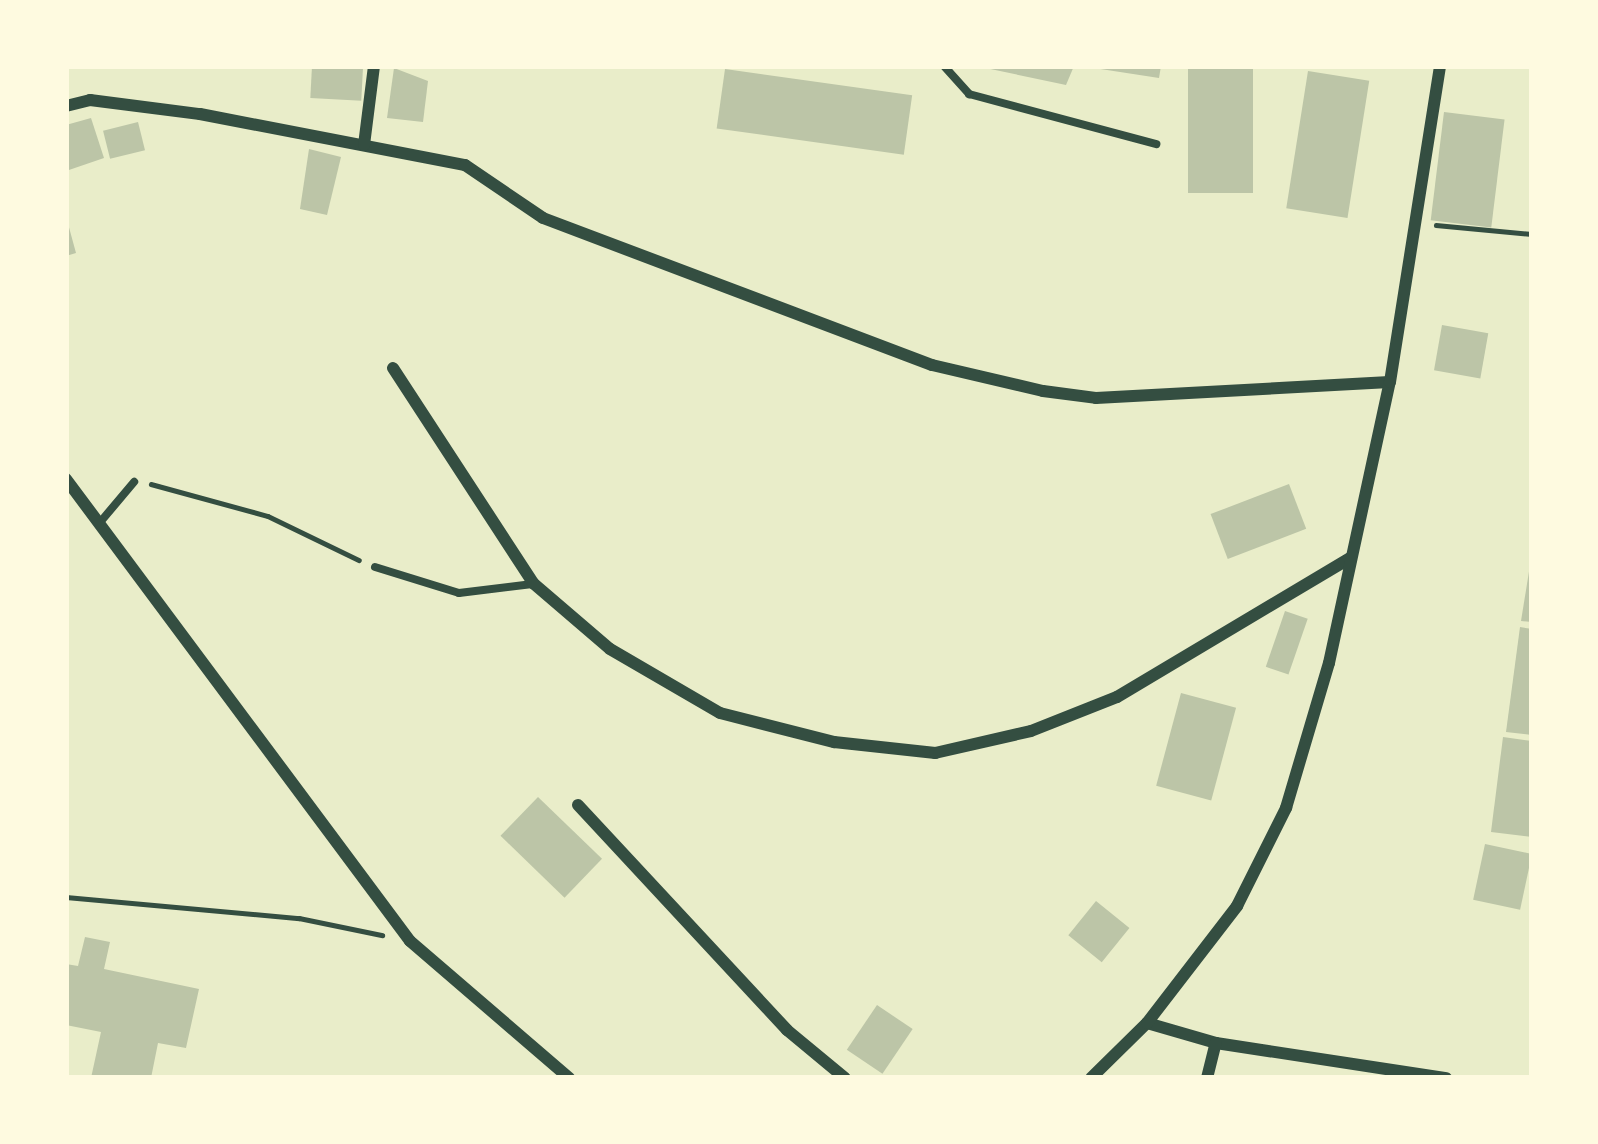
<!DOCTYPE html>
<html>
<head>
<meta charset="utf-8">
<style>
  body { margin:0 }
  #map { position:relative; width:1598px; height:1144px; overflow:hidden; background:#e9edc9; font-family:"Open Sans",sans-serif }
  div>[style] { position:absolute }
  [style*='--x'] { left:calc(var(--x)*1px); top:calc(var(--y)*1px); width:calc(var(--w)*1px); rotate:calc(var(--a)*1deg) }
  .building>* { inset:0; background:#bcc5a7; transform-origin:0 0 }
  .path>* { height:4.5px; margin:-2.25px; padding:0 2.25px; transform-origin:2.25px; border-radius:2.25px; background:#344e41 }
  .service>* { height:8px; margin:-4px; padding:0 4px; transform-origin:4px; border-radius:4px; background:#344e41 }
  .minor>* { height:12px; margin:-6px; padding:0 6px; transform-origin:6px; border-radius:6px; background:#344e41 }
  span { translate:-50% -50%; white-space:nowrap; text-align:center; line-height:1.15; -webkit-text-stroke:9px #fefae0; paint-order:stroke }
  .frame { position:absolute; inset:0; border:69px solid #fefae0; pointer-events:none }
</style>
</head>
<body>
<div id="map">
  <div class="building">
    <div style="left:312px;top:66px;width:51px;height:32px;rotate:3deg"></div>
    <div style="clip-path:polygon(976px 66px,1074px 66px,1066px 85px)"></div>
    <div style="clip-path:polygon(1081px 66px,1161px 66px,1159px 78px)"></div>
    <div style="left:1188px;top:66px;width:65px;height:127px"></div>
    <div style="clip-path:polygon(394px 68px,428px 81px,423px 122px,387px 118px)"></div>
    <div style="left:725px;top:69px;width:189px;height:60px;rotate:8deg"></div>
    <div style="left:1308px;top:71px;width:62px;height:139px;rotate:9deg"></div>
    <div style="left:1444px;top:112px;width:61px;height:109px;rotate:7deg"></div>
    <div style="clip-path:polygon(91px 118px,104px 158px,66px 171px,66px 125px)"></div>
    <div style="left:138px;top:122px;width:29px;height:36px;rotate:76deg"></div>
    <div style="clip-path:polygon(309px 149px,341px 157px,327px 215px,300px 209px)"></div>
    <div style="clip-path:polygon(67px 220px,76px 253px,66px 256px,66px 221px)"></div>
    <div style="left:1442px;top:325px;width:47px;height:46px;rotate:10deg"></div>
    <div style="left:1289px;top:484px;width:48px;height:84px;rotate:69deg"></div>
    <div style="clip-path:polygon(1532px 553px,1532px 622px,1521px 621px)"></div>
    <div style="left:1285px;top:611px;width:24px;height:59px;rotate:19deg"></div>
    <div style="clip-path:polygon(1520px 627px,1532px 629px,1532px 735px,1506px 732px)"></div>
    <div style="left:1181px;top:693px;width:57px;height:96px;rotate:15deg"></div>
    <div style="clip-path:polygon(1503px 737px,1532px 741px,1532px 837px,1491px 832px)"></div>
    <div style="left:538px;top:797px;width:89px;height:54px;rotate:44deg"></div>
    <div style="left:1485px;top:844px;width:48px;height:57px;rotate:12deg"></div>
    <div style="left:1096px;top:901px;width:43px;height:44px;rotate:39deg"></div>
    <div style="clip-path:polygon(85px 937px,110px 942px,104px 969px,199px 989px,186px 1048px,158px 1043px,151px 1078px,91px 1078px,101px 1032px,66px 1025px,66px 964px,78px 966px)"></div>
    <div style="left:877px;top:1005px;width:43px;height:54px;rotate:34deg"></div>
  </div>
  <div class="path">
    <div style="--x:1436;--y:225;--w:96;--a:5.4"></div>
    <div style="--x:151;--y:484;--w:121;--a:15.3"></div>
    <div style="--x:268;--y:516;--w:101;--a:25.8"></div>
    <div style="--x:66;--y:897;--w:234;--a:5.2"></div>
    <div style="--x:299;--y:918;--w:85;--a:11.6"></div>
  </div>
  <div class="service">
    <div style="--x:944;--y:66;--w:38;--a:48"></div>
    <div style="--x:969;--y:94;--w:194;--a:15"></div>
    <div style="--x:102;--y:520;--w:50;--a:-49.9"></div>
    <div style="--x:375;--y:567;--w:88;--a:17.2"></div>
    <div style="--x:459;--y:593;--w:74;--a:-7"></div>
  </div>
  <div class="minor">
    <div style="--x:66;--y:106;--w:25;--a:-14"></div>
    <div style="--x:90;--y:100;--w:111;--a:7.3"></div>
    <div style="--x:200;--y:114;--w:270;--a:10.9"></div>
    <div style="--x:465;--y:165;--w:94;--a:34.2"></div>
    <div style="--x:543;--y:218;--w:416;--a:20.7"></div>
    <div style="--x:932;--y:365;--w:114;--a:13.2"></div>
    <div style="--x:1043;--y:391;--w:53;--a:7.5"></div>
    <div style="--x:1096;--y:398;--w:294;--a:-3.1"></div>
    <div style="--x:364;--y:145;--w:80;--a:-82.8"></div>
    <div style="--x:393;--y:368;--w:257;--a:56.9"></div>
    <div style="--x:533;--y:583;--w:101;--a:40.6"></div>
    <div style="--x:610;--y:649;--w:127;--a:30.2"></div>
    <div style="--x:720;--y:713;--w:118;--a:14.3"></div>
    <div style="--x:834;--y:742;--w:102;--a:6.2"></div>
    <div style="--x:935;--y:753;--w:98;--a:-12.9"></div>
    <div style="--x:1031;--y:731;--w:92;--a:-21.6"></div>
    <div style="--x:1117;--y:697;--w:271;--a:-30.8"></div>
    <div style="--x:66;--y:479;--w:576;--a:53.33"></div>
    <div style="--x:410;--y:941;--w:210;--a:40.7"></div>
    <div style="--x:578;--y:805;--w:307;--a:47.1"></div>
    <div style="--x:787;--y:1030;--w:75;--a:39.6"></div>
    <div style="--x:1147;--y:1023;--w:72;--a:16.2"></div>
    <div style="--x:1216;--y:1043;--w:233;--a:8.7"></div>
    <div style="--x:1091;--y:1078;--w:78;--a:-44.5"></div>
    <div style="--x:1147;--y:1023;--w:148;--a:-52.4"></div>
    <div style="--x:1237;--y:906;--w:110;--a:-63.4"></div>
    <div style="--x:1286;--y:808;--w:151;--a:-73.5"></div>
    <div style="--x:1329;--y:663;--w:288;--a:-77.8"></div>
    <div style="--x:1390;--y:382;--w:320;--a:-81"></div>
    <div style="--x:1207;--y:1078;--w:36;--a:-76"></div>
  </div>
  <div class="frame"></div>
</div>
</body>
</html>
